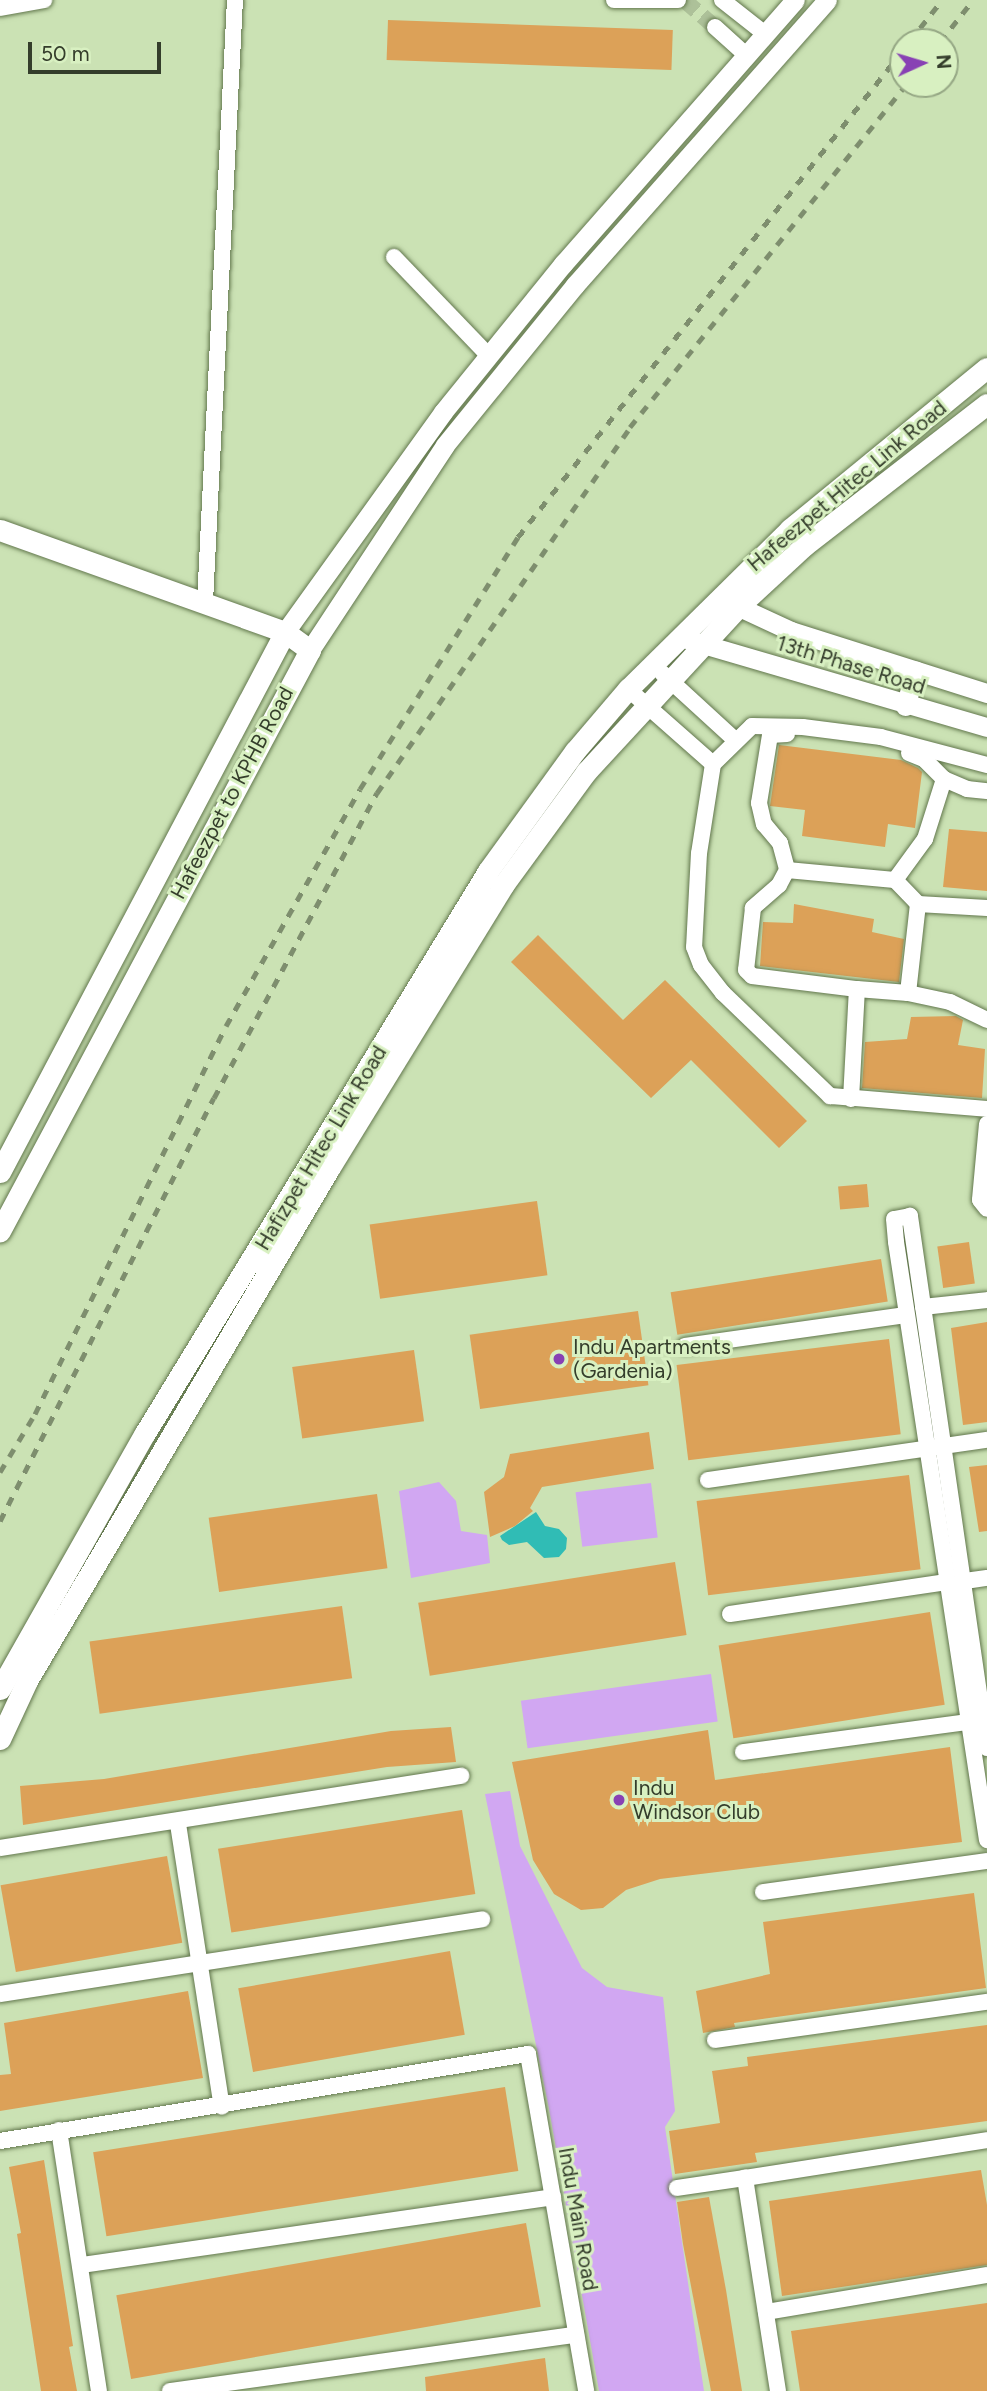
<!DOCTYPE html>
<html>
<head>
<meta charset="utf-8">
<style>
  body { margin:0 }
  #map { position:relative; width:987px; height:2391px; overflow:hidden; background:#cbe2b4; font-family:Figtree,sans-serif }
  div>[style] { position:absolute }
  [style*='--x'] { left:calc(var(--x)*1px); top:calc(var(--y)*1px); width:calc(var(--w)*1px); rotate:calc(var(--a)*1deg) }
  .green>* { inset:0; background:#d1a7f2; transform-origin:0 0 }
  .water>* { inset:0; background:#30bcb5 }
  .building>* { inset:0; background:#dca158; transform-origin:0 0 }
  .minor-tunnel>* { height:16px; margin-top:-8px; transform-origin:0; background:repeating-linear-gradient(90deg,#adc199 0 16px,transparent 0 24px) }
  .roads { filter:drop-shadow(0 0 2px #62774d) drop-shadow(0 0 2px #62774d) }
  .minor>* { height:16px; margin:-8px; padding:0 8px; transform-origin:8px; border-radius:8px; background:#fff }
  .tertiary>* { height:19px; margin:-9.5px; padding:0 9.5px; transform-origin:9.5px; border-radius:9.5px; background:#fff }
  .secondary>* { height:21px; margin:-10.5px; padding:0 10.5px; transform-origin:10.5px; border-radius:10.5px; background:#fff }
  .rail>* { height:5px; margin-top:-2.5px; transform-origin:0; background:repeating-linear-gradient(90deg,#7e8e6e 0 9px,transparent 0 18px) }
  .dots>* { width:19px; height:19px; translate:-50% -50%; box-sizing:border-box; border:4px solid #d8f0c1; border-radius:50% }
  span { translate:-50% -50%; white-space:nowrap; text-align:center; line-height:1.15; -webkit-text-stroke:6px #d8f0c1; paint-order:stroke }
  .street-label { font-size:21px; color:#343d2b }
  .poi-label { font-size:21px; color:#343d2b }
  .left { translate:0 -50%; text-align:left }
  .north { position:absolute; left:889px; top:28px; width:70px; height:70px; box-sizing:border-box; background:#d8f0c1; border:2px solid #96a885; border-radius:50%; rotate:86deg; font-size:19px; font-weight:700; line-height:28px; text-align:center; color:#343d2b }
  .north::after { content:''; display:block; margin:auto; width:24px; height:32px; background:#8841b4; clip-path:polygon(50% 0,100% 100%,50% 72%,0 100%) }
  .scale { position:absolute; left:28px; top:42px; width:133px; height:32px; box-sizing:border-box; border:4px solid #343d2b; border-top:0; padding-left:9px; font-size:21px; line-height:24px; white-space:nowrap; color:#343d2b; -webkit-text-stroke:5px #d8f0c1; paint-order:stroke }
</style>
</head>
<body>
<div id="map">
  <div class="green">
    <div style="clip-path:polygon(439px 1482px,456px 1501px,461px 1531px,487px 1535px,490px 1563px,411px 1578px,399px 1491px)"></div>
    <div style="left:651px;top:1483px;width:55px;height:76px;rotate:83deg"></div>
    <div style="left:711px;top:1674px;width:48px;height:192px;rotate:82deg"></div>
    <div style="clip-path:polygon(510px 1791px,520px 1846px,582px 1968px,607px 1987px,663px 1997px,675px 2111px,665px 2127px,704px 2391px,599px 2391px,549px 2109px,485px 1794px)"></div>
  </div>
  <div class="water">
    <div style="clip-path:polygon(536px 1512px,545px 1526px,559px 1529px,567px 1538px,566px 1549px,559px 1557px,544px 1558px,527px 1542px,509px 1545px,502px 1540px,500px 1536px)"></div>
  </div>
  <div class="building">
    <div style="left:388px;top:20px;width:285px;height:40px;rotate:2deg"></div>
    <div style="clip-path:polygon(779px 745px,901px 760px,918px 768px,922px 772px,915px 828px,888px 824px,885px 847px,802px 836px,805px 810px,770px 806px)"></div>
    <div style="clip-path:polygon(949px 829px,987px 832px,987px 891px,943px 887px)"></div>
    <div style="clip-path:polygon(794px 904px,874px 919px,872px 932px,904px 939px,899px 982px,760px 966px,763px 922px,793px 923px)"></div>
    <div style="clip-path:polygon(538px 935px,623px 1020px,665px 980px,807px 1121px,779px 1148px,691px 1060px,651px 1098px,511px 962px)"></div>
    <div style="clip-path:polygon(956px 1016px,963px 1020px,958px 1045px,985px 1049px,982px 1098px,862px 1088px,865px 1042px,907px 1039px,911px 1017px)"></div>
    <div style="left:867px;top:1184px;width:23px;height:29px;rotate:85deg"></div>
    <div style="left:537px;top:1201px;width:75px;height:169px;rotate:82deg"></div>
    <div style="left:969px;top:1242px;width:42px;height:32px;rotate:82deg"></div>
    <div style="left:881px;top:1259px;width:43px;height:213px;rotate:81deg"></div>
    <div style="left:638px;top:1311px;width:75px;height:170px;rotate:82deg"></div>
    <div style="clip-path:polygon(987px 1322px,987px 1422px,963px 1425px,951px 1328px)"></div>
    <div style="left:889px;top:1339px;width:96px;height:214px;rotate:83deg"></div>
    <div style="left:414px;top:1350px;width:72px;height:123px;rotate:82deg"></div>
    <div style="clip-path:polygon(649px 1432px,654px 1469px,542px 1487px,530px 1508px,533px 1511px,515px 1526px,490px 1537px,484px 1492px,504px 1477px,510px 1454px)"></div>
    <div style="clip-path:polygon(987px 1465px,987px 1531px,979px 1532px,969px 1467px)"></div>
    <div style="left:909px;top:1475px;width:95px;height:214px;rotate:83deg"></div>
    <div style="left:377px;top:1494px;width:75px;height:170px;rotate:82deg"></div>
    <div style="left:675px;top:1562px;width:74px;height:260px;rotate:81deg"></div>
    <div style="left:342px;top:1606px;width:73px;height:255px;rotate:82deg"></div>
    <div style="left:930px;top:1612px;width:94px;height:214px;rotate:81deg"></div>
    <div style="clip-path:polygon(451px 1727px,456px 1762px,387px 1767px,23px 1825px,20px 1786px,104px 1779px,391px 1731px)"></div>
    <div style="clip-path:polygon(708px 1730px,715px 1780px,950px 1747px,962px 1842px,660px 1879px,626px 1890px,603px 1908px,581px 1910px,554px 1894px,533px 1860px,512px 1762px)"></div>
    <div style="left:462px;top:1810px;width:85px;height:247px;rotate:81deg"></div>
    <div style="left:167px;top:1856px;width:88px;height:169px;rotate:80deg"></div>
    <div style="clip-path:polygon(974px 1893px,986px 1988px,734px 2023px,735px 2027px,703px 2033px,696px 1991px,770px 1974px,763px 1922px)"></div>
    <div style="left:450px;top:1951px;width:85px;height:215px;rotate:80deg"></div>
    <div style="clip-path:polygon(188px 1991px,203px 2078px,0 2111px,0 2075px,11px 2074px,4px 2023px)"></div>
    <div style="clip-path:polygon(987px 2025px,987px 2121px,755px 2153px,757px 2162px,675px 2174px,669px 2131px,720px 2123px,712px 2071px,748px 2066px,747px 2057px)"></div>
    <div style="left:505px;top:2087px;width:85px;height:417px;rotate:81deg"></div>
    <div style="clip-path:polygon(44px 2160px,73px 2346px,69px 2347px,77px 2391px,41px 2391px,17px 2234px,21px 2233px,9px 2167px)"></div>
    <div style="clip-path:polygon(981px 2170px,987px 2205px,987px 2265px,782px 2296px,769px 2201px)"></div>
    <div style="clip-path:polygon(709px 2197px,726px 2290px,742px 2391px,711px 2391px,683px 2244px,677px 2202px)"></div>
    <div style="left:526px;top:2223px;width:85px;height:416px;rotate:80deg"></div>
    <div style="clip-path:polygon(987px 2303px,987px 2391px,800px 2391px,791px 2331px)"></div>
    <div style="clip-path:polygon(545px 2358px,549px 2391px,426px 2391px,425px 2377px)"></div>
  </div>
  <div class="minor-tunnel">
    <div style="--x:684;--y:0;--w:41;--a:41.1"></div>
  </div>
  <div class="roads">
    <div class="minor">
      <div style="--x:614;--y:0;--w:64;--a:0"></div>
      <div style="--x:722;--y:0;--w:55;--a:38.3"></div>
      <div style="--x:0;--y:8;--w:45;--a:-10.3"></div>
      <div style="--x:715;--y:27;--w:42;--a:42.1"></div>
      <div style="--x:394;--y:257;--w:137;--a:46.2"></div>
      <div style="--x:205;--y:602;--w:603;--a:-87.15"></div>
      <div style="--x:662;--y:673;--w:99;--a:42.5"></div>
      <div style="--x:628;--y:689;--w:113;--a:41.4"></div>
      <div style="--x:787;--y:734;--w:17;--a:177"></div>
      <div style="--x:770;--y:735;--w:69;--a:99.2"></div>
      <div style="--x:759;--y:803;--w:22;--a:77"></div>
      <div style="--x:764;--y:824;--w:25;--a:50"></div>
      <div style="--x:780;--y:843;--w:28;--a:75"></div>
      <div style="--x:787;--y:870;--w:17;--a:118"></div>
      <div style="--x:779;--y:885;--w:35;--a:139"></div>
      <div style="--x:753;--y:908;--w:62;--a:96.4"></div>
      <div style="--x:746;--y:970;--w:8;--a:45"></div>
      <div style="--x:752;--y:976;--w:106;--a:7.1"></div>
      <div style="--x:909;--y:753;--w:16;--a:22"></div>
      <div style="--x:924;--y:759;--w:28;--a:45"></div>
      <div style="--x:944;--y:779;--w:25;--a:23"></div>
      <div style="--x:967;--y:789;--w:20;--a:6"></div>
      <div style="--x:987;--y:765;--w:110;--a:-165.2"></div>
      <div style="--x:881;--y:737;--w:79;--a:-172.7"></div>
      <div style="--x:803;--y:727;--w:51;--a:-178.9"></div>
      <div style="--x:752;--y:726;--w:54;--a:135.7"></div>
      <div style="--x:713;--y:764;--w:90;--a:98.9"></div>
      <div style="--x:699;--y:853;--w:94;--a:93"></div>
      <div style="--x:694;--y:947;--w:19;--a:69"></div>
      <div style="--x:701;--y:965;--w:36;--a:52"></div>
      <div style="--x:723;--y:993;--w:149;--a:43.9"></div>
      <div style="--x:830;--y:1096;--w:158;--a:4.7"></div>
      <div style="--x:787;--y:870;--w:108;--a:5.3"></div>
      <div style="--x:895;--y:880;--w:33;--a:46"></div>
      <div style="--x:918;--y:904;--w:69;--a:3.3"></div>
      <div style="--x:895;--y:880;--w:51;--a:-53.8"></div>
      <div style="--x:925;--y:839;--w:63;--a:-72.4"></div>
      <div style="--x:908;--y:993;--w:43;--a:12.1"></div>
      <div style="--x:950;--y:1002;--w:41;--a:25.9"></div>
      <div style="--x:851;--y:1099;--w:110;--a:-86.9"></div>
      <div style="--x:857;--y:989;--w:51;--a:4.5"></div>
      <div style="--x:908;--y:993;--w:90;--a:-83.6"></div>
      <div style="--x:987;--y:1124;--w:76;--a:95.3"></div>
      <div style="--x:980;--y:1200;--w:11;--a:52"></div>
      <div style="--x:923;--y:1307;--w:64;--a:-6.2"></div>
      <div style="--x:685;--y:1346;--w:223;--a:-8"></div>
      <div style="--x:708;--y:1480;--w:282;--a:-8.2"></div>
      <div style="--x:965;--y:1581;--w:22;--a:-8"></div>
      <div style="--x:730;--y:1614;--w:219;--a:-8.4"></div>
      <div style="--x:987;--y:1748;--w:538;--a:-98.24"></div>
      <div style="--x:910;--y:1216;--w:16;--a:169"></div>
      <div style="--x:894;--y:1219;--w:23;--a:85"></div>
      <div style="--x:896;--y:1242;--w:605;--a:81.35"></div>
      <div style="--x:743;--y:1752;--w:227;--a:-7.6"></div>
      <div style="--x:178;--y:1824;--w:286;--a:81.2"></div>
      <div style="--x:0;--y:1848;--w:467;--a:-8.9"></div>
      <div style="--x:763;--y:1892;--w:226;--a:-7.9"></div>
      <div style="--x:0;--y:1994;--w:488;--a:-8.8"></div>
      <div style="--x:715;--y:2040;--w:275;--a:-8"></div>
      <div style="--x:59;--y:2130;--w:264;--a:81.3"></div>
      <div style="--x:0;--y:2141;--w:535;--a:-9.36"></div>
      <div style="--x:528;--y:2054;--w:342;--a:80.2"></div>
      <div style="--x:677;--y:2188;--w:69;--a:-8.4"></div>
      <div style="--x:82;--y:2265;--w:476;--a:-8.2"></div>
      <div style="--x:766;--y:2312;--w:224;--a:-9.5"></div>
      <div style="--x:170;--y:2391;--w:410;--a:-7.9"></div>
      <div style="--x:778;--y:2391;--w:216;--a:-98.8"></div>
      <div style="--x:745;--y:2178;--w:245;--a:-8.9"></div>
    </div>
    <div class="tertiary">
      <div style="--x:724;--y:600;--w:74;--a:24.8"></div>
      <div style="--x:791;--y:631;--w:206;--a:17.6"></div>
      <div style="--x:285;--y:632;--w:271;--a:-54.3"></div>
      <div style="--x:443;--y:412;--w:191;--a:-51"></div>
      <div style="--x:563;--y:264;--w:351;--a:-48.7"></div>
      <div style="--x:689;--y:640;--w:310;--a:16.3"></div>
      <div style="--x:310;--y:650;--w:245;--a:-56.6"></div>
      <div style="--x:445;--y:445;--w:206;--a:-50.9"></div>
      <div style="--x:575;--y:285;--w:380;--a:-48.5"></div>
      <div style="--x:905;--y:706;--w:37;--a:-73"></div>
    </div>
    <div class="secondary">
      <div style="--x:0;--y:530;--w:303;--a:19.7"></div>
      <div style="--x:285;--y:632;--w:31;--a:36"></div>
      <div style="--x:310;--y:650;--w:659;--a:118.08"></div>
      <div style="--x:0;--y:1172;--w:611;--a:-62.18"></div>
      <div style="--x:0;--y:1689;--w:294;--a:-60.5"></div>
      <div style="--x:145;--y:1433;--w:658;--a:-58.6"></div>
      <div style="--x:488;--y:871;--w:148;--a:-54.1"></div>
      <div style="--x:575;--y:751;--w:82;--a:-49.5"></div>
      <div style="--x:628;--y:689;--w:228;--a:-44.6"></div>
      <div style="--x:790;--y:529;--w:254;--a:-39.3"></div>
      <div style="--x:0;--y:1739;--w:66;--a:-65"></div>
      <div style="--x:28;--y:1679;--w:594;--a:-59.47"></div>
      <div style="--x:330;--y:1167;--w:332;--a:-58.4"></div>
      <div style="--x:504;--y:884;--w:139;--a:-53.8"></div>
      <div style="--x:586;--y:772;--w:224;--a:-47.3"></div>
      <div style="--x:738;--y:607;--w:91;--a:-42.8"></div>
      <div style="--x:805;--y:545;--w:230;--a:-37.8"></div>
    </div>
  </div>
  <div class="rail">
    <div style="--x:909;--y:42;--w:53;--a:-51.8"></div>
    <div style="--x:940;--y:42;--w:53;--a:-51.8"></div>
    <div style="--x:0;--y:1472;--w:68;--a:-58.9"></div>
    <div style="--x:35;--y:1414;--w:432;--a:-63.8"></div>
    <div style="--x:226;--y:1026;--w:272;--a:-60.5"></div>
    <div style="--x:360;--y:789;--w:297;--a:-57.9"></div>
    <div style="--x:518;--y:537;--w:621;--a:-51.67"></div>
    <div style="--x:0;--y:1521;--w:474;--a:-63.2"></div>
    <div style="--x:214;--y:1098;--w:346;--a:-61.9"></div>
    <div style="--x:377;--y:793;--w:445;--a:-55.3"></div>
    <div style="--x:630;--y:427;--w:441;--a:-51.1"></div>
  </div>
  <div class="dots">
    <div style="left:559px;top:1359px;background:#8841b4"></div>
    <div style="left:619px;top:1800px;background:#8841b4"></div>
  </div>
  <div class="street-label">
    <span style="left:847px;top:486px;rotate:-40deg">Hafeezpet Hitec Link Road</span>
    <span style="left:851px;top:665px;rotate:17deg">13th Phase Road</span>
    <span style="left:232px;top:793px;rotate:-62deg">Hafeezpet to KPHB Road</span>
    <span style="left:321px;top:1148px;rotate:-59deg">Hafizpet Hitec Link Road</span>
    <span style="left:578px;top:2219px;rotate:80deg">Indu Main Road</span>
  </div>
  <div class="poi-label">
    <span class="left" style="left:573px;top:1359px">Indu Apartments<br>(Gardenia)</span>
    <span class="left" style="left:633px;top:1800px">Indu<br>Windsor Club</span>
  </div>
  <div class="north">N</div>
  <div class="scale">50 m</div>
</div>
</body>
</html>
